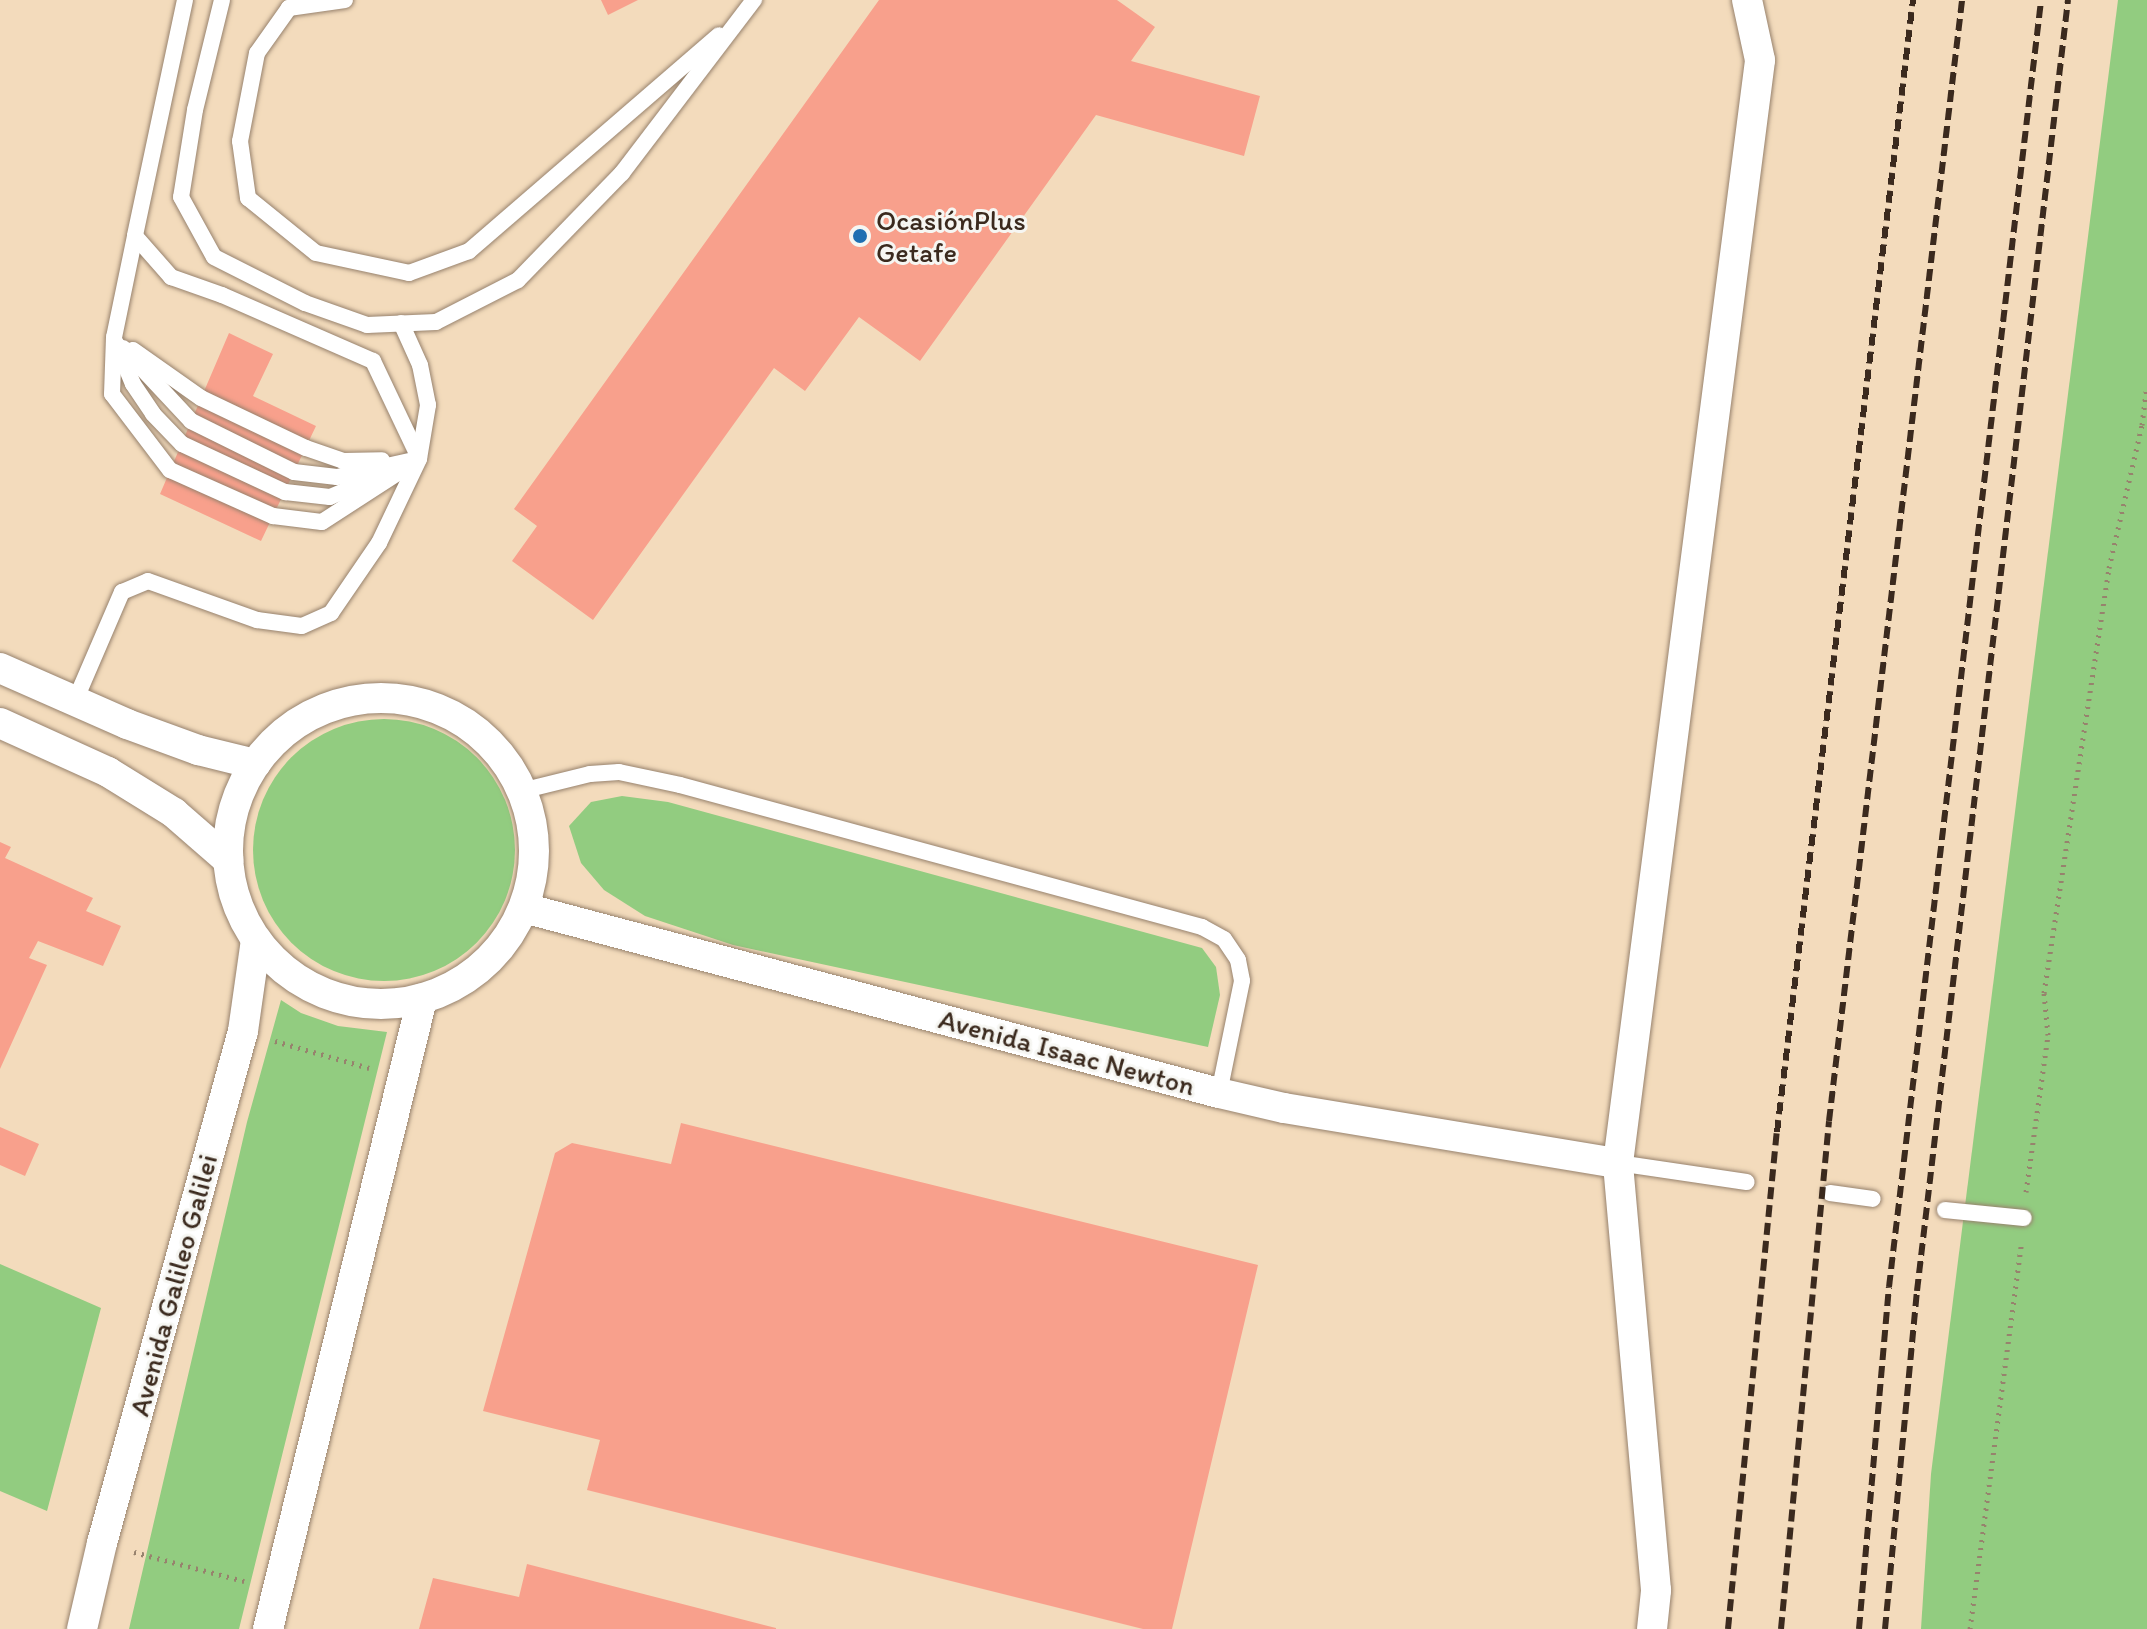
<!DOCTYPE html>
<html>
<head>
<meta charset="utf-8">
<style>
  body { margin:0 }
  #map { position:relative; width:2147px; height:1629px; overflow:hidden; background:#f3dbbc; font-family:Itim,sans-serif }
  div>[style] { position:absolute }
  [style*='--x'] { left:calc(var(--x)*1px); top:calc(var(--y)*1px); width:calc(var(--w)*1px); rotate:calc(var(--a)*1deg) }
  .green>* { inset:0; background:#92cc80 }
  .round { border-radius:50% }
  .building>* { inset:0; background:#f8a08c }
  .path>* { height:5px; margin-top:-2.5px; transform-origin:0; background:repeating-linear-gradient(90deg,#97826d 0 2px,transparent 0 8px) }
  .roads { filter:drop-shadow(0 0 2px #97826d) drop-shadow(0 0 2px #97826d) }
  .service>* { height:16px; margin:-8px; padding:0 8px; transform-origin:8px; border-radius:8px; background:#fff }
  .minor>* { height:30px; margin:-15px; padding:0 15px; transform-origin:15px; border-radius:15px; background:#fff }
  .minor>.ring { margin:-15px; padding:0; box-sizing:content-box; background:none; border:30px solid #fff; border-radius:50% }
  .rail>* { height:6px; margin-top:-3px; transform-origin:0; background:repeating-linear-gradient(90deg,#3b2a1e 0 12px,transparent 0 18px) }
  .dots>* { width:22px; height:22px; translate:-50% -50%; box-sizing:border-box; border:4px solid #f6f6f2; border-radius:50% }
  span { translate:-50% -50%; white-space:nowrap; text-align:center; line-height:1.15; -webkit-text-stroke:6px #f6f6f2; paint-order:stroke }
  .poi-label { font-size:28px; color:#3b2a1e }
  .left { translate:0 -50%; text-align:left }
  .street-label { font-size:28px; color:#3b2a1e }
</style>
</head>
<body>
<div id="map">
  <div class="green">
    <div style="clip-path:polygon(2118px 0,2147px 0,2147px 1629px,1921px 1629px,1931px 1474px)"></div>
    <div class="round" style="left:253px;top:719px;width:262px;height:262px"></div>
    <div style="clip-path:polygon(622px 796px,668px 802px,1202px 948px,1216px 967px,1220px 995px,1208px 1047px,733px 945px,645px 916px,604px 890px,581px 863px,569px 826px,591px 802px)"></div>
    <div style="clip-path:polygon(281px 1000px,301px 1013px,338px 1026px,387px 1032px,239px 1629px,129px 1629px,247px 1122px)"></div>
    <div style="clip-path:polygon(0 1264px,101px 1308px,47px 1511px,0 1491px)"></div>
  </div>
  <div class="building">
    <div style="clip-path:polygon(601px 0,638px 0,608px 15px)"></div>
    <div style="clip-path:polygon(879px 0,1117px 0,1155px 27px,1131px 61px,1260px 96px,1244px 156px,1096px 115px,920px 361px,859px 317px,805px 391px,774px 368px,593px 620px,512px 561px,537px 526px,514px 509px)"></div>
    <div style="clip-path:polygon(229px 333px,273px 354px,253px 396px,316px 426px,261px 541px,160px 494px)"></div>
    <div style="clip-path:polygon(0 842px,11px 847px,5px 858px,93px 898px,86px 911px,121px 926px,103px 966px,38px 941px,29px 958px,47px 965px,0 1069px)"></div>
    <div style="clip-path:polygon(681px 1123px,1258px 1265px,1172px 1629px,1143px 1629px,587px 1490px,600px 1440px,483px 1411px,555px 1153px,572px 1143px,671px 1164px)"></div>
    <div style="clip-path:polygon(0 1127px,39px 1144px,25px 1176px,0 1165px)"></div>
    <div style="clip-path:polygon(527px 1564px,776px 1628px,776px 1629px,419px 1629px,433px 1578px,519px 1597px)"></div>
  </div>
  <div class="path">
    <div style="--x:275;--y:1041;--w:98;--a:16"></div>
    <div style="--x:2026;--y:1192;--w:159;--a:-82"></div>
    <div style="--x:2048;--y:1035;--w:42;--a:-95.4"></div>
    <div style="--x:2044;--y:993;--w:430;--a:-81.3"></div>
    <div style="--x:2109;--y:568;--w:147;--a:-77"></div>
    <div style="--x:2142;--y:425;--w:39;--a:-83"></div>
    <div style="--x:134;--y:1552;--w:114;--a:14.8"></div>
    <div style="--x:1970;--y:1629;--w:387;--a:-82.4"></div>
  </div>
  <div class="roads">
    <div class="service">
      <div style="--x:185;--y:0;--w:241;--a:102"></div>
      <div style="--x:135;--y:236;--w:55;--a:48.7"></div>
      <div style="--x:171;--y:277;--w:54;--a:19.4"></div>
      <div style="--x:222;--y:295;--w:165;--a:23.6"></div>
      <div style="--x:373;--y:361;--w:107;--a:64.6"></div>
      <div style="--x:222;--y:0;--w:113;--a:103.8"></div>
      <div style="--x:195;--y:110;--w:88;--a:99.1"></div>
      <div style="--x:181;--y:197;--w:68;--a:61.2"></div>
      <div style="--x:214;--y:257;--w:102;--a:26.8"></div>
      <div style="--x:305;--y:303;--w:66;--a:19.5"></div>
      <div style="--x:367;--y:325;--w:69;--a:-2.5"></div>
      <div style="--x:436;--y:322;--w:92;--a:-27.1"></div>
      <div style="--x:518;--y:280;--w:149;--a:-45.8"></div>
      <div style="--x:622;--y:173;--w:218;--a:-52.7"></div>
      <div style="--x:345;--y:0;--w:57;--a:171.9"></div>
      <div style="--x:289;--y:8;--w:55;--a:125.4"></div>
      <div style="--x:257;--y:53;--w:90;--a:100.9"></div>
      <div style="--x:240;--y:141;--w:58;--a:82"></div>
      <div style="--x:248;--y:198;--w:87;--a:39"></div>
      <div style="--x:316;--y:253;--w:95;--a:12.1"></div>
      <div style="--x:409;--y:273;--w:64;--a:-20.1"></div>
      <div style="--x:469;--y:251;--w:330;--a:-40.8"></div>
      <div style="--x:135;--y:236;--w:103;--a:101.7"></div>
      <div style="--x:114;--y:337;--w:57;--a:92"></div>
      <div style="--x:112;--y:394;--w:96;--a:52.7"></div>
      <div style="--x:170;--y:470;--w:113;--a:24.1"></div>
      <div style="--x:273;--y:516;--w:49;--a:7"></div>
      <div style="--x:322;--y:522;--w:114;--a:-32.9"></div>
      <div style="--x:116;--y:343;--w:44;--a:67.5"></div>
      <div style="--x:133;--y:384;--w:36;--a:56"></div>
      <div style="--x:153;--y:414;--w:42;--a:46"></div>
      <div style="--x:182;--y:444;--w:114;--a:25"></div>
      <div style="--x:285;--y:492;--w:45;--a:6.3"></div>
      <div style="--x:330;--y:497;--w:51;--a:-23.1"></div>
      <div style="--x:123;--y:348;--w:100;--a:47"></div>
      <div style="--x:191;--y:421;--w:115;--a:26.3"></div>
      <div style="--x:294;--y:472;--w:43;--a:6.6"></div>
      <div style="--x:337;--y:477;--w:75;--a:-12.4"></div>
      <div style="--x:133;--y:350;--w:83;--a:35.2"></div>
      <div style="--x:201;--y:398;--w:116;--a:25.5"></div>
      <div style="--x:306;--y:448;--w:39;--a:19"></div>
      <div style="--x:343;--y:461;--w:39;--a:-1"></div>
      <div style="--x:75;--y:701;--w:119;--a:-66.7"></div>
      <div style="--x:122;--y:592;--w:28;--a:-23"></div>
      <div style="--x:148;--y:581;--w:116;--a:19.7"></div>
      <div style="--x:257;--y:620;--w:45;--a:7.6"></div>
      <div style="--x:302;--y:626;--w:32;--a:-24"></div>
      <div style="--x:331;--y:613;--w:85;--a:-55.6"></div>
      <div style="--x:379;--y:543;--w:93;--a:-64.5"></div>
      <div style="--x:419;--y:459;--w:55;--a:-80.5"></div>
      <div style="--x:428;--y:405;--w:41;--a:-101.3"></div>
      <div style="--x:420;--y:365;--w:46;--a:-114.3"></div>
      <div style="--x:521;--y:791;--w:71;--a:-13.8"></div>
      <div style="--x:590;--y:774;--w:29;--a:-4"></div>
      <div style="--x:619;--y:772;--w:62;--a:12"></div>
      <div style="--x:680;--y:785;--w:541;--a:15.22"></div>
      <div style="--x:1202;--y:927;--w:25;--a:29"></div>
      <div style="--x:1224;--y:939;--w:25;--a:56"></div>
      <div style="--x:1238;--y:960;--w:21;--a:79"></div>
      <div style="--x:1242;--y:981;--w:114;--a:101.6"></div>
      <div style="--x:1618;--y:1163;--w:130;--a:8.4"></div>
      <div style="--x:1830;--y:1193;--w:43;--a:7.9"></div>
      <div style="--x:1945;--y:1210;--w:79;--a:5.8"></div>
    </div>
    <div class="minor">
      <div style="--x:0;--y:668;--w:139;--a:23.8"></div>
      <div style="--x:127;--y:724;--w:76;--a:20.1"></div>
      <div style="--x:198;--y:750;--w:59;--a:13.8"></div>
      <div class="ring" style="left:228px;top:698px;width:276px;height:276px"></div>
      <div style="--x:0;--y:723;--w:119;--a:24.4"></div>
      <div style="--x:108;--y:772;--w:78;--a:31.8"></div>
      <div style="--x:174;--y:813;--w:72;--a:41"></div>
      <div style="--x:524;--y:908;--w:719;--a:14.91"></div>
      <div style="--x:1219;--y:1093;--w:67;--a:13"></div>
      <div style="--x:1284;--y:1108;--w:338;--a:9.4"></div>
      <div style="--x:82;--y:1629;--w:88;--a:-76.9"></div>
      <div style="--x:102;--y:1543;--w:531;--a:-74.6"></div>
      <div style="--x:243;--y:1031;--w:92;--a:-81.9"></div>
      <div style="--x:268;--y:1629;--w:649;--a:-76.26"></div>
      <div style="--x:1652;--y:1629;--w:39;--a:-84"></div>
      <div style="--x:1656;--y:1590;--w:429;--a:-95.1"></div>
      <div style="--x:1618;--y:1163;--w:1112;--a:-82.66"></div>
      <div style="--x:1760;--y:60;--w:61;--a:-102.2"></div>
    </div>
  </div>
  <div class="rail">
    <div style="--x:1728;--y:1629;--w:499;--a:-84.4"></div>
    <div style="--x:1777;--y:1132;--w:1140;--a:-83.15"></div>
    <div style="--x:1781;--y:1629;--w:510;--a:-84.6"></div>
    <div style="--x:1829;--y:1121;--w:1129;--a:-83.23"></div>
    <div style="--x:1859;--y:1629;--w:343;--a:-85"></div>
    <div style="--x:1889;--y:1287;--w:1296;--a:-83.26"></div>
    <div style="--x:1885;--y:1629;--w:340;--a:-84.6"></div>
    <div style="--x:1917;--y:1291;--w:1300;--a:-83.33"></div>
  </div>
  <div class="dots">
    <div style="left:860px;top:236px;background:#1f6fb2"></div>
  </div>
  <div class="poi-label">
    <span class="left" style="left:876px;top:236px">OcasiónPlus<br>Getafe</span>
  </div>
  <div class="street-label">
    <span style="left:1067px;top:1052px;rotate:15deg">Avenida Isaac Newton</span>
    <span style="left:173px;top:1285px;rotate:-75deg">Avenida Galileo Galilei</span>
  </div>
</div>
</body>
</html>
